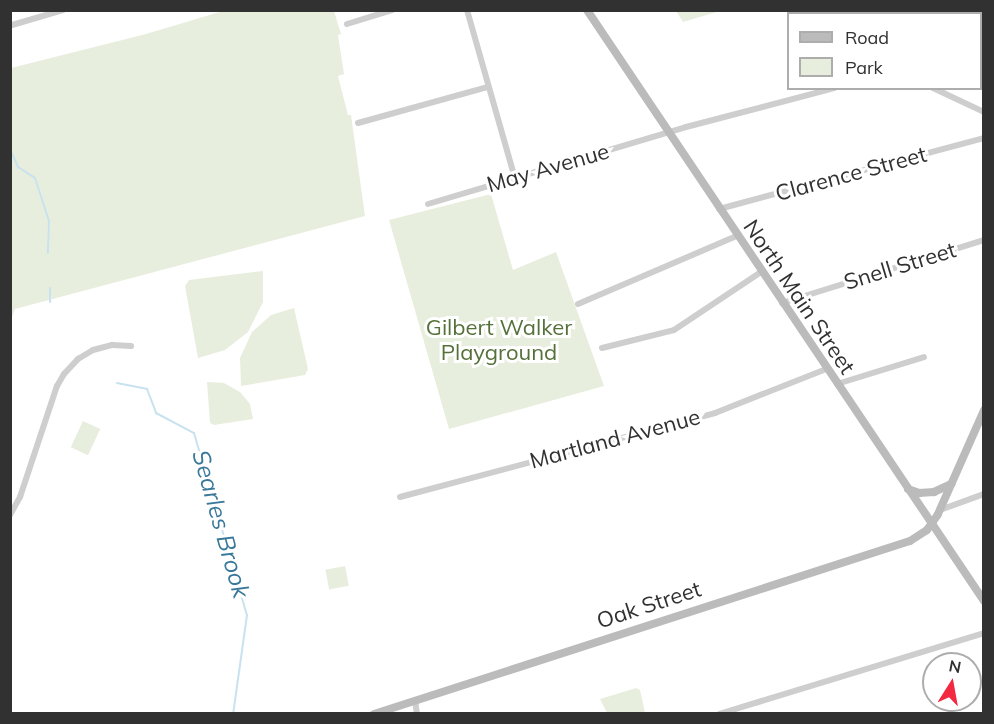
<!DOCTYPE html>
<html>
<head>
<meta charset="utf-8">
<style>
  body { margin:0 }
  #map { position:relative; width:994px; height:724px; overflow:hidden; background:#fff; font-family:Mulish,sans-serif }
  div>[style] { position:absolute }
  [style*='--x'] { left:calc(var(--x)*1px); top:calc(var(--y)*1px); width:calc(var(--w)*1px); rotate:calc(var(--a)*1deg) }
  .green>* { inset:0; background:#e8eede; transform-origin:0 0 }
  .stream>* { height:2px; margin:-1px; padding:0 1px; transform-origin:1px; border-radius:1px; background:#c9e2ef }
  .street>* { height:6px; margin:-3px; padding:0 3px; transform-origin:3px; border-radius:3px; background:#cecece }
  .secondary>* { height:8px; margin:-4px; padding:0 4px; transform-origin:4px; border-radius:4px; background:#bbb }
  span { translate:-50% -50%; white-space:nowrap; text-align:center; line-height:1.15; -webkit-text-stroke:6px #fff; paint-order:stroke }
  .street-label { font-size:22px; color:#313131 }
  .park-label { font-size:22px; color:#56703a }
  .water-label { font-size:24px; color:#38789a; font-style:italic }
  .frame { position:absolute; inset:0; border:12px solid #313131; pointer-events:none }
  .legend { position:absolute; left:787px; top:12px; width:195px; height:78px; box-sizing:border-box; background:#fff; border:2px solid #adadad; margin:0; padding:8px 10px; list-style:none; font-size:18px; color:#313131 }
  .legend li { display:flex; align-items:center; gap:12px; height:30px }
  .legend b { width:30px; border:2px solid #adadad }
  .north { position:absolute; left:922px; top:652px; width:60px; height:60px; box-sizing:border-box; background:#fff; border:2px solid #adadad; border-radius:50%; rotate:11deg; font-size:16px; font-weight:700; line-height:24px; text-align:center; color:#313131 }
  .north::after { content:''; display:block; margin:auto; width:21px; height:27px; background:#f22940; clip-path:polygon(50% 0,100% 100%,50% 72%,0 100%) }
</style>
</head>
<body>
<div id="map">
  <div class="green">
    <div style="clip-path:polygon(223px 11px,334px 11px,341px 34px,338px 35px,344px 74px,338px 76px,348px 115px,351px 115px,365px 216px,15px 309px,11px 320px,11px 68px,146px 34px)"></div>
    <div style="clip-path:polygon(720px 11px,683px 22px,676px 11px,720px 10px)"></div>
    <div style="clip-path:polygon(491px 194px,513px 270px,556px 252px,604px 386px,449px 429px,389px 220px)"></div>
    <div style="clip-path:polygon(263px 271px,263px 302px,248px 332px,225px 350px,198px 358px,185px 286px,189px 280px)"></div>
    <div style="clip-path:polygon(294px 308px,308px 369px,305px 375px,241px 386px,240px 358px,252px 332px,271px 315px)"></div>
    <div style="clip-path:polygon(207px 382px,224px 383px,240px 392px,250px 404px,253px 419px,214px 425px,210px 423px)"></div>
    <div style="left:83px;top:421px;width:19px;height:29px;rotate:25deg"></div>
    <div style="left:345px;top:566px;width:20px;height:20px;rotate:79deg"></div>
    <div style="clip-path:polygon(636px 688px,640px 690px,645px 713px,607px 713px,600px 699px)"></div>
  </div>
  <div class="stream">
    <div style="--x:10;--y:149;--w:20;--a:66"></div>
    <div style="--x:18;--y:167;--w:20;--a:33"></div>
    <div style="--x:35;--y:178;--w:45;--a:72"></div>
    <div style="--x:49;--y:221;--w:32;--a:92"></div>
    <div style="--x:50;--y:302;--w:14;--a:-90"></div>
    <div style="--x:117;--y:383;--w:31;--a:11"></div>
    <div style="--x:147;--y:389;--w:26;--a:69"></div>
    <div style="--x:156;--y:413;--w:43;--a:27.8"></div>
    <div style="--x:194;--y:433;--w:190;--a:73.8"></div>
    <div style="--x:247;--y:615;--w:100;--a:98"></div>
  </div>
  <div class="street">
    <div style="--x:467;--y:10;--w:175;--a:74.1"></div>
    <div style="--x:804;--y:10;--w:4;--a:76"></div>
    <div style="--x:889;--y:10;--w:4;--a:90"></div>
    <div style="--x:347;--y:24;--w:47;--a:-17.3"></div>
    <div style="--x:12;--y:25;--w:53;--a:-16.4"></div>
    <div style="--x:933;--y:88;--w:56;--a:25.2"></div>
    <div style="--x:358;--y:123;--w:135;--a:-15.5"></div>
    <div style="--x:428;--y:204;--w:269;--a:-16.6"></div>
    <div style="--x:686;--y:127;--w:154;--a:-14.7"></div>
    <div style="--x:719;--y:209;--w:274;--a:-15"></div>
    <div style="--x:782;--y:303;--w:212;--a:-17.3"></div>
    <div style="--x:578;--y:304;--w:173;--a:-23.2"></div>
    <div style="--x:602;--y:348;--w:74;--a:-14"></div>
    <div style="--x:674;--y:330;--w:105;--a:-33.7"></div>
    <div style="--x:837;--y:384;--w:91;--a:-17.2"></div>
    <div style="--x:400;--y:497;--w:326;--a:-14.9"></div>
    <div style="--x:715;--y:413;--w:119;--a:-21.6"></div>
    <div style="--x:940;--y:510;--w:47;--a:-20"></div>
    <div style="--x:10;--y:515;--w:21;--a:-61"></div>
    <div style="--x:20;--y:497;--w:117;--a:-71.6"></div>
    <div style="--x:57;--y:386;--w:14;--a:-60"></div>
    <div style="--x:64;--y:374;--w:21;--a:-47"></div>
    <div style="--x:78;--y:359;--w:17;--a:-31"></div>
    <div style="--x:93;--y:350;--w:20;--a:-15"></div>
    <div style="--x:112;--y:345;--w:19;--a:3"></div>
    <div style="--x:415;--y:700;--w:14;--a:82"></div>
    <div style="--x:719;--y:714;--w:277;--a:-17"></div>
  </div>
  <div class="secondary">
    <div style="--x:587;--y:10;--w:712;--a:56.11"></div>
    <div style="--x:908;--y:489;--w:12;--a:20"></div>
    <div style="--x:919;--y:493;--w:15;--a:-4"></div>
    <div style="--x:934;--y:492;--w:19;--a:-25"></div>
    <div style="--x:374;--y:714;--w:563;--a:-17.89"></div>
    <div style="--x:910;--y:541;--w:20;--a:-33"></div>
    <div style="--x:927;--y:530;--w:19;--a:-55"></div>
    <div style="--x:938;--y:514;--w:114;--a:-66.1"></div>
  </div>
  <div class="street-label">
    <span style="left:548px;top:168px;rotate:-16deg">May Avenue</span>
    <span style="left:851px;top:174px;rotate:-15deg">Clarence Street</span>
    <span style="left:900px;top:266px;rotate:-17deg">Snell Street</span>
    <span style="left:799px;top:297px;rotate:56deg">North Main Street</span>
    <span style="left:615px;top:439px;rotate:-15deg">Martland Avenue</span>
    <span style="left:649px;top:605px;rotate:-18deg">Oak Street</span>
  </div>
  <div class="park-label">
    <span style="left:499px;top:340px">Gilbert Walker<br>Playground</span>
  </div>
  <div class="water-label">
    <span style="left:221px;top:524px;rotate:74deg">Searles Brook</span>
  </div>
  <div class="frame"></div>
  <ul class="legend">
  <li><b style="height:8px;background:#bbb"></b>Road</li>
  <li><b style="height:16px;background:#e8eede"></b>Park</li>
  </ul>
  <div class="north">N</div>
</div>
</body>
</html>
